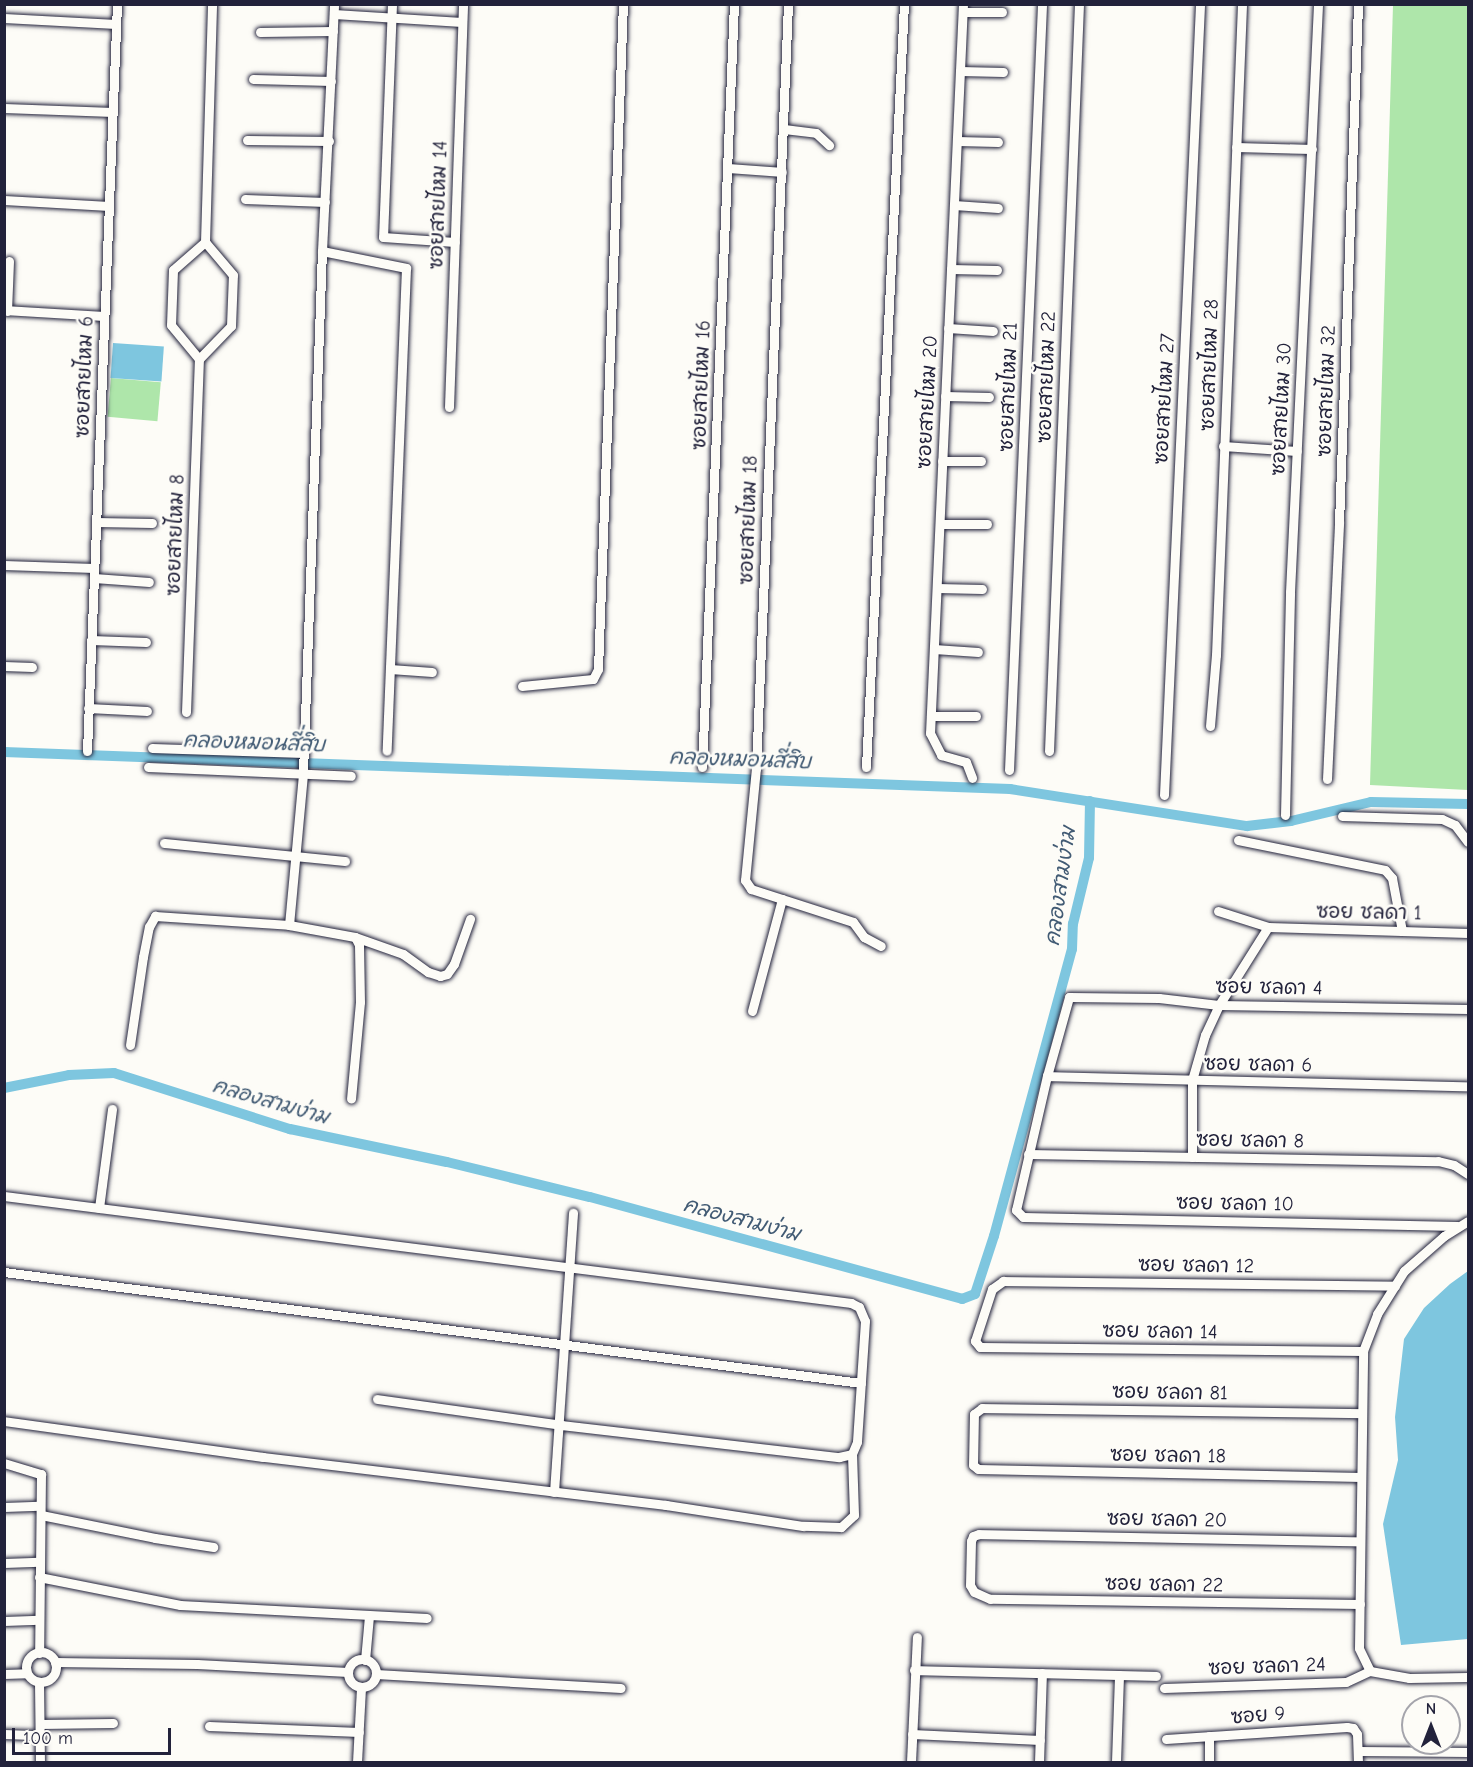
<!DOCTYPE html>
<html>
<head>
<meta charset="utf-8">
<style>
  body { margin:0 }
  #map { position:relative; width:1473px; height:1767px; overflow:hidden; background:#fdfcf7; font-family:"Comic Neue","Playpen Sans Thai",sans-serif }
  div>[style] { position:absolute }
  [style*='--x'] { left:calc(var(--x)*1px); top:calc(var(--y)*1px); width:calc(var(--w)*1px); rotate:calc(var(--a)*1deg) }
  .green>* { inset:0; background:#aee6aa; transform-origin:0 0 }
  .water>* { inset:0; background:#7ec6df; transform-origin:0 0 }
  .canal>* { height:10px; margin:-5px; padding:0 5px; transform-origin:5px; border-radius:5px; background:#7ec6df }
  .roads { filter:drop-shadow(0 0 2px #22223b) drop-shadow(0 0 2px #22223b) }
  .minor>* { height:9px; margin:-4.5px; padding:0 4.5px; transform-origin:4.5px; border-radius:4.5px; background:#fdfcf7 }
  .minor>.ring { margin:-4.5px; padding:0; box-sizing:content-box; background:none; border:9px solid #fdfcf7; border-radius:50% }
  span { translate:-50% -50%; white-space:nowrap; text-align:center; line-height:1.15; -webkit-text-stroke:5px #fdfcf7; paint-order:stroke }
  .street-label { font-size:20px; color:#22223b }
  .water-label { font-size:21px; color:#425b74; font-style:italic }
  .frame { position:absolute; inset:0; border:6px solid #22223b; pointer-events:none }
  .north { position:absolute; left:1401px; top:1695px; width:60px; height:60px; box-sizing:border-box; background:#fdfcf7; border:2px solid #a5a5ac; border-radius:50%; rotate:0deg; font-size:16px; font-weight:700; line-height:24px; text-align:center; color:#22223b }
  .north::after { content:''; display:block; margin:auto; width:21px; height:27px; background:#22223b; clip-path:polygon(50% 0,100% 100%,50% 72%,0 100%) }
  .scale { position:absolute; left:12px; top:1728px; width:159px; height:27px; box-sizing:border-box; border:3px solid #22223b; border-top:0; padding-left:8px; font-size:18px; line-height:21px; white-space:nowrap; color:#22223b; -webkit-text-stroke:4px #fdfcf7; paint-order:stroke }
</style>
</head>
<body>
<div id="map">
  <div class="green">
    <div style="clip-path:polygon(1393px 5px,1468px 5px,1468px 790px,1370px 785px)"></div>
    <div style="left:111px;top:378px;width:50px;height:39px;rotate:5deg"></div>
  </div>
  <div class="water">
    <div style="left:113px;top:343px;width:51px;height:35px;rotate:4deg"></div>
    <div style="clip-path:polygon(1468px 1271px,1468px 1639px,1401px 1645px,1383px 1524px,1398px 1460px,1395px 1417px,1404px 1339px,1424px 1308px,1450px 1284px)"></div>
  </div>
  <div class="canal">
    <div style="--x:4;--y:752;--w:1007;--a:2.11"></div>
    <div style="--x:1010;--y:789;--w:240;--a:8.9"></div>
    <div style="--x:1247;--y:826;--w:44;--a:-6.5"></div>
    <div style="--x:1291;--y:821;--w:82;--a:-13.4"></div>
    <div style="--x:1371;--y:802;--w:97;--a:1.2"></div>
    <div style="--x:4;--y:1088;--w:66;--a:-11.3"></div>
    <div style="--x:69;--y:1075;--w:45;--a:-2.5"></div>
    <div style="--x:114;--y:1073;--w:185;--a:17.7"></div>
    <div style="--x:290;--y:1129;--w:160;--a:11.9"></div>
    <div style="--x:447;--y:1162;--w:147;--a:13.8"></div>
    <div style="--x:590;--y:1197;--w:386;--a:15.3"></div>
    <div style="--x:962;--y:1299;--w:14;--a:-21"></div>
    <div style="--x:975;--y:1294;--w:61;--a:-71.9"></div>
    <div style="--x:994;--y:1236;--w:297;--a:-74.8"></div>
    <div style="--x:1072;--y:949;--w:25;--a:-88"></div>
    <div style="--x:1073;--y:924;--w:68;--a:-76.4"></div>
    <div style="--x:1089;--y:858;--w:57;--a:-89"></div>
  </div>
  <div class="roads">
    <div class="minor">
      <div style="--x:392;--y:4;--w:233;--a:92.2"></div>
      <div style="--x:383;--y:237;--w:72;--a:4"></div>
      <div style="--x:788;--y:4;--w:765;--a:92.4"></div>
      <div style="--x:756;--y:768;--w:113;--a:95.6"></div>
      <div style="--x:745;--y:880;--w:11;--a:56"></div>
      <div style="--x:751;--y:889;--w:107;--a:17.9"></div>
      <div style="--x:853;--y:922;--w:19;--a:54"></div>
      <div style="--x:864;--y:937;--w:19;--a:28"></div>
      <div style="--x:963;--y:4;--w:730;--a:92.59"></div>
      <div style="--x:930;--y:733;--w:25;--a:63"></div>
      <div style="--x:941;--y:755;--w:26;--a:16"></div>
      <div style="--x:966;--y:762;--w:17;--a:69"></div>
      <div style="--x:963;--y:12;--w:39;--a:0"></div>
      <div style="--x:334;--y:14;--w:128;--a:3.6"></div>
      <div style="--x:4;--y:18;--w:112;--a:3.1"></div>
      <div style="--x:260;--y:32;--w:73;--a:-0.8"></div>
      <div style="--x:960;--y:71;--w:43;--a:1.3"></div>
      <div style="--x:253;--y:79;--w:78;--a:1.5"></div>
      <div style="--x:4;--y:108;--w:109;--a:2.1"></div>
      <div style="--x:784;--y:129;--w:32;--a:7"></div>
      <div style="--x:816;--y:133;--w:18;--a:43"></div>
      <div style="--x:247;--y:140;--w:82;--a:0.7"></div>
      <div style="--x:957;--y:141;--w:41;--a:1.4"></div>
      <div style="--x:1236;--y:147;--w:76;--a:1.5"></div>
      <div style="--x:729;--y:168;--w:53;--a:4.3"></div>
      <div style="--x:245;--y:199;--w:80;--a:2.1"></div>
      <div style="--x:4;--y:200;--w:105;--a:3.3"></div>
      <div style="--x:954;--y:205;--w:44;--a:3.9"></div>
      <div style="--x:322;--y:251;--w:86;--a:11.4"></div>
      <div style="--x:406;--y:268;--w:483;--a:92.3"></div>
      <div style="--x:951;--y:269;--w:46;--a:1.2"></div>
      <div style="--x:4;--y:310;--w:100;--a:3.4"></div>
      <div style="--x:7;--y:311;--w:50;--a:-87.7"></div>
      <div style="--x:948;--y:328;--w:45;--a:3.8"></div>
      <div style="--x:199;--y:359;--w:46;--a:-45.9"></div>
      <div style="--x:231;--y:326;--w:51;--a:-87.8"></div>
      <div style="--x:233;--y:275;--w:43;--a:-130.3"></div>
      <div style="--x:205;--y:242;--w:238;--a:-88.3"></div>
      <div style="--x:945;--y:396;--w:44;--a:1.3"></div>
      <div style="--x:449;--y:407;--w:403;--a:-88"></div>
      <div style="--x:1223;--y:446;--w:74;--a:3.9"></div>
      <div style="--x:942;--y:461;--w:39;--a:0"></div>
      <div style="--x:96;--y:522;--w:56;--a:1"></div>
      <div style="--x:940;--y:524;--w:47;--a:0"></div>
      <div style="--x:4;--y:565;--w:90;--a:1.9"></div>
      <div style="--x:94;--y:578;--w:55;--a:4.2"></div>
      <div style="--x:937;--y:588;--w:45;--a:1.3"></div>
      <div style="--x:91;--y:640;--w:55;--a:2.1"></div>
      <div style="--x:934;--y:649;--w:44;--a:3.9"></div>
      <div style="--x:4;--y:666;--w:28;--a:2"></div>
      <div style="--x:390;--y:669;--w:42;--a:4.1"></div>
      <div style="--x:522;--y:686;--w:71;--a:-5.6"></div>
      <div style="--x:593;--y:679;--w:11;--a:-63"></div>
      <div style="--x:598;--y:669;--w:665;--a:-87.85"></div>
      <div style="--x:88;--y:708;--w:59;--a:2.9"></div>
      <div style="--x:186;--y:712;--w:353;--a:-87.9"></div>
      <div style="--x:199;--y:359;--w:44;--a:-129.5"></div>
      <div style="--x:171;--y:325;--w:55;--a:-87.9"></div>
      <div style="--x:173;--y:270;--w:43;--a:-41.2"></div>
      <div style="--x:931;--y:716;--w:45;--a:0"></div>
      <div style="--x:1210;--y:726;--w:71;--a:-85.2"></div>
      <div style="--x:1216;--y:655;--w:652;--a:-87.71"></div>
      <div style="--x:152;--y:748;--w:152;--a:1.9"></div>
      <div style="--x:87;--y:751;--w:748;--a:-87.7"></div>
      <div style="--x:1049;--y:751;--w:748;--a:-87.7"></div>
      <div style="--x:148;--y:767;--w:203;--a:2.5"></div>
      <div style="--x:702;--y:767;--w:764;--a:-87.6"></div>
      <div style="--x:866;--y:767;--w:764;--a:-87.15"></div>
      <div style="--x:1009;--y:770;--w:767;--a:-87.53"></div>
      <div style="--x:1327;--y:779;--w:256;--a:-87.3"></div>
      <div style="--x:1339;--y:523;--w:519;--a:-87.9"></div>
      <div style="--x:1164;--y:795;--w:792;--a:-87.39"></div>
      <div style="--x:1285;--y:815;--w:223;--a:-88.7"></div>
      <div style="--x:1290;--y:592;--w:589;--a:-87.27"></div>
      <div style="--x:1342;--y:816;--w:100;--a:1.7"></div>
      <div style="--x:1442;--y:819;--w:14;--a:25"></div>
      <div style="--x:1455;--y:825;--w:21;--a:53"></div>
      <div style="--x:1238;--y:840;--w:150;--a:11.5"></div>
      <div style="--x:1385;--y:870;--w:11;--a:49"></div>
      <div style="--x:1392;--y:878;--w:54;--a:79.3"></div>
      <div style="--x:164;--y:843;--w:182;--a:5.7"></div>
      <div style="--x:1218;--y:911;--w:52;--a:17.7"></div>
      <div style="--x:1268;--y:927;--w:200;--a:1.7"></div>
      <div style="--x:289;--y:925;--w:153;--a:-84.7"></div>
      <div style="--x:303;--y:773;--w:522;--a:-87.92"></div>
      <div style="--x:322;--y:251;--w:247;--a:-87.2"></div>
      <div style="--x:355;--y:937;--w:51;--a:19.5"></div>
      <div style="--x:403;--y:954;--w:31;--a:36"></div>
      <div style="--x:428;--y:972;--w:13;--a:18"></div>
      <div style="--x:440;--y:976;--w:7;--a:-16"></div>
      <div style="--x:447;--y:974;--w:12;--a:-55"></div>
      <div style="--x:454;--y:964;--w:48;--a:-70.4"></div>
      <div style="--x:752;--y:1011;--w:116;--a:-75"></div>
      <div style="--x:130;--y:1045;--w:89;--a:-81.6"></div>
      <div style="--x:143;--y:957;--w:31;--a:-79"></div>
      <div style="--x:149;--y:927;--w:13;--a:-61"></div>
      <div style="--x:155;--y:916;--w:134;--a:3.8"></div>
      <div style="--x:289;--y:925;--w:67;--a:10.3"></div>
      <div style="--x:355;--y:937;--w:9;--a:63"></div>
      <div style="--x:359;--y:945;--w:57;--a:89"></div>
      <div style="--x:360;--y:1002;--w:97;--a:95.3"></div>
      <div style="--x:1047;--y:1076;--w:421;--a:1.4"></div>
      <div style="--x:1028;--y:1154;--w:410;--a:1"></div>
      <div style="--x:1438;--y:1161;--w:16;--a:14"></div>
      <div style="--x:1454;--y:1165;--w:17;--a:33"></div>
      <div style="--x:1192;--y:1157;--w:77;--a:-90"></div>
      <div style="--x:1192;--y:1080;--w:47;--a:-73.9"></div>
      <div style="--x:1205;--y:1035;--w:33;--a:-65"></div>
      <div style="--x:1219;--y:1005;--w:92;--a:-57.9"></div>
      <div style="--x:4;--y:1196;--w:854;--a:7.2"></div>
      <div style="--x:851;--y:1303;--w:9;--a:27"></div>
      <div style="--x:859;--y:1307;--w:15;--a:67"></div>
      <div style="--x:865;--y:1321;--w:121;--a:93.8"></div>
      <div style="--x:857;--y:1442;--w:13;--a:113"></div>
      <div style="--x:852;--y:1454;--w:61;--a:88.1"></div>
      <div style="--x:854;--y:1515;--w:18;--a:137"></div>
      <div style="--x:841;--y:1527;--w:38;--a:-178"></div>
      <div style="--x:803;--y:1526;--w:139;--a:-171.3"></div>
      <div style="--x:666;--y:1505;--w:406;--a:-173.2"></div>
      <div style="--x:263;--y:1457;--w:261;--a:-172.1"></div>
      <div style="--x:99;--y:1208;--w:100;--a:-82.5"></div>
      <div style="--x:1457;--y:1226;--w:434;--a:-178.8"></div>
      <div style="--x:1023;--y:1217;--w:10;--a:-135"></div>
      <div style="--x:1016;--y:1210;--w:138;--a:-77"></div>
      <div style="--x:1047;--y:1076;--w:82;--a:-74.4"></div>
      <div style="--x:1069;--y:997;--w:90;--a:0.6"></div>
      <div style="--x:1159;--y:998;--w:60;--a:6.7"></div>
      <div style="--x:1219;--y:1005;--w:249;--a:0.9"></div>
      <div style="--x:4;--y:1272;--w:864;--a:7.38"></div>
      <div style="--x:1363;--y:1351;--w:383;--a:-179.4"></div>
      <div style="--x:980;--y:1347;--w:8;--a:-130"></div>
      <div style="--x:975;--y:1341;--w:55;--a:-71.9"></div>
      <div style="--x:992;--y:1289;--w:14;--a:-36"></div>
      <div style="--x:1003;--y:1281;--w:392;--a:0.7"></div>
      <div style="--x:377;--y:1399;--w:186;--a:8"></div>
      <div style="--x:561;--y:1425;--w:280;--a:6.6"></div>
      <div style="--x:839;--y:1457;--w:13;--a:-13"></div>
      <div style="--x:4;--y:1463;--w:39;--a:17"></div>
      <div style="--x:41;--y:1474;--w:179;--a:90.6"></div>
      <div style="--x:1361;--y:1477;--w:383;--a:-178.8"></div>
      <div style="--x:978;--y:1469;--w:6;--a:-141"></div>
      <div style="--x:973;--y:1465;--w:51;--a:-88.9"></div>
      <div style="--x:974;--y:1414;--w:10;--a:-37"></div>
      <div style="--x:982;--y:1408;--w:380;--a:0.8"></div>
      <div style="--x:554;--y:1492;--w:280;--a:-86.1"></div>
      <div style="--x:4;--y:1507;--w:35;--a:-2"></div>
      <div style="--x:41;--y:1515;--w:116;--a:11.4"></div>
      <div style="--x:155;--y:1538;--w:59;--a:8.8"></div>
      <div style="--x:4;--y:1563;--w:35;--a:-2"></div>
      <div style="--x:39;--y:1577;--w:144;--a:11.2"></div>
      <div style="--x:180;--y:1605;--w:247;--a:3"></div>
      <div style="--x:1360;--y:1604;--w:370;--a:-179.2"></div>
      <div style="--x:990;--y:1599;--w:17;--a:-156"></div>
      <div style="--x:974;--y:1592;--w:8;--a:-120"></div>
      <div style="--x:970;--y:1585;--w:44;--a:-88.7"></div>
      <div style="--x:971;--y:1541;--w:5;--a:-68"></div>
      <div style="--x:973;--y:1536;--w:6;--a:-18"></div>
      <div style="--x:979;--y:1534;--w:381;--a:1.1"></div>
      <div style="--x:4;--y:1621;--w:35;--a:-2"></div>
      <div class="ring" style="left:26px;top:1652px;width:21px;height:21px"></div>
      <div class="ring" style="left:348px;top:1659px;width:19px;height:19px"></div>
      <div style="--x:365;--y:1660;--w:44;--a:-84.8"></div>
      <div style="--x:55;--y:1662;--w:142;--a:0.8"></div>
      <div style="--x:197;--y:1664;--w:151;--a:3"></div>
      <div style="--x:914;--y:1670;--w:242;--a:1.4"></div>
      <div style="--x:1370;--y:1671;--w:25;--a:-116"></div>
      <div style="--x:1359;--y:1648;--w:297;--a:-89.2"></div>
      <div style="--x:1363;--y:1351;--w:40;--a:-69"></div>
      <div style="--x:1377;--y:1314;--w:51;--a:-57.9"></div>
      <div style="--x:1404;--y:1271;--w:53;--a:-41.2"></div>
      <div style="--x:1444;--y:1236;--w:28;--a:-32"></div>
      <div style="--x:1370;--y:1671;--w:40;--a:10"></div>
      <div style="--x:1409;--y:1678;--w:59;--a:-1"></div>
      <div style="--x:4;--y:1674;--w:23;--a:-2"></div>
      <div style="--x:376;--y:1674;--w:245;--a:3.3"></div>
      <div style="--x:39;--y:1682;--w:80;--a:89.3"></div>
      <div style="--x:1164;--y:1688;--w:182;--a:-1.9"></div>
      <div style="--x:1346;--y:1682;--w:26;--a:-25"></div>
      <div style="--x:40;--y:1724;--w:73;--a:-0.8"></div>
      <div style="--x:209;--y:1726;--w:150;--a:2.3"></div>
      <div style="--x:4;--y:1734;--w:36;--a:2"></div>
      <div style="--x:912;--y:1734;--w:128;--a:2.7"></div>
      <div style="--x:1166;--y:1739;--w:181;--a:-3.8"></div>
      <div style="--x:1347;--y:1727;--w:6;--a:9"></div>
      <div style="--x:1353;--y:1728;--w:7;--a:56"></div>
      <div style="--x:1357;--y:1734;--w:28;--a:88"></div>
      <div style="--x:1358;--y:1751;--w:110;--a:0.5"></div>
      <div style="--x:357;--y:1762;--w:75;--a:-86.9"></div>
      <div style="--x:911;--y:1762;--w:125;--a:-87.3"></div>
      <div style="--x:1039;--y:1762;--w:89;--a:-88.1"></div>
      <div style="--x:1116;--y:1762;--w:87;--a:-88"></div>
      <div style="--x:1209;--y:1762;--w:26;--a:-90"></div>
    </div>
  </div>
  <div class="street-label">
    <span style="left:438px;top:205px;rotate:-88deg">ซอยสายไหม 14</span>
    <span style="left:1209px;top:365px;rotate:-88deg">ซอยสายไหม 28</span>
    <span style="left:84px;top:377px;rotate:-88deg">ซอยสายไหม 6</span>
    <span style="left:1046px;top:377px;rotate:-88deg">ซอยสายไหม 22</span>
    <span style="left:701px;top:385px;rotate:-88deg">ซอยสายไหม 16</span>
    <span style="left:1008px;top:387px;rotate:-88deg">ซอยสายไหม 21</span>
    <span style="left:1326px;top:391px;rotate:-88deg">ซอยสายไหม 32</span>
    <span style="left:1164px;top:399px;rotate:-87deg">ซอยสายไหม 27</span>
    <span style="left:927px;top:402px;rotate:-87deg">ซอยสายไหม 20</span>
    <span style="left:1281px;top:409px;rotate:-87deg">ซอยสายไหม 30</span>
    <span style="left:748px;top:520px;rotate:-88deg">ซอยสายไหม 18</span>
    <span style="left:175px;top:535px;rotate:-88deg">ซอยสายไหม 8</span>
    <span style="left:1369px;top:912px;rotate:1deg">ซอย ชลดา 1</span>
    <span style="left:1269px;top:987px;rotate:1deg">ซอย ชลดา 4</span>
    <span style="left:1258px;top:1064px;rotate:1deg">ซอย ชลดา 6</span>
    <span style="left:1250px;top:1140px;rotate:1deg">ซอย ชลดา 8</span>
    <span style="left:1235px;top:1203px;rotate:1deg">ซอย ชลดา 10</span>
    <span style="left:1196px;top:1265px;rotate:1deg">ซอย ชลดา 12</span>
    <span style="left:1160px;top:1331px;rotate:1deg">ซอย ชลดา 14</span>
    <span style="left:1170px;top:1392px;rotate:1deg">ซอย ชลดา 81</span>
    <span style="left:1168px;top:1455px;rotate:1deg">ซอย ชลดา 18</span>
    <span style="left:1167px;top:1519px;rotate:1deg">ซอย ชลดา 20</span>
    <span style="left:1164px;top:1584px;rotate:1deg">ซอย ชลดา 22</span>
    <span style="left:1267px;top:1666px;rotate:-2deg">ซอย ชลดา 24</span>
    <span style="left:1258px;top:1715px;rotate:-4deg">ซอย 9</span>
  </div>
  <div class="water-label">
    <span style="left:254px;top:742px;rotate:2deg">คลองหมอนสี่สิบ</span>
    <span style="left:740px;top:759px;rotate:2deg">คลองหมอนสี่สิบ</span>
    <span style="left:1060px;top:886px;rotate:-82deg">คลองสามง่าม</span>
    <span style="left:271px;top:1101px;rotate:16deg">คลองสามง่าม</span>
    <span style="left:742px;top:1219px;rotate:15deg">คลองสามง่าม</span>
  </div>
  <div class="frame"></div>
  <div class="north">N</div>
  <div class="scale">100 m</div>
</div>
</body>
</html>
